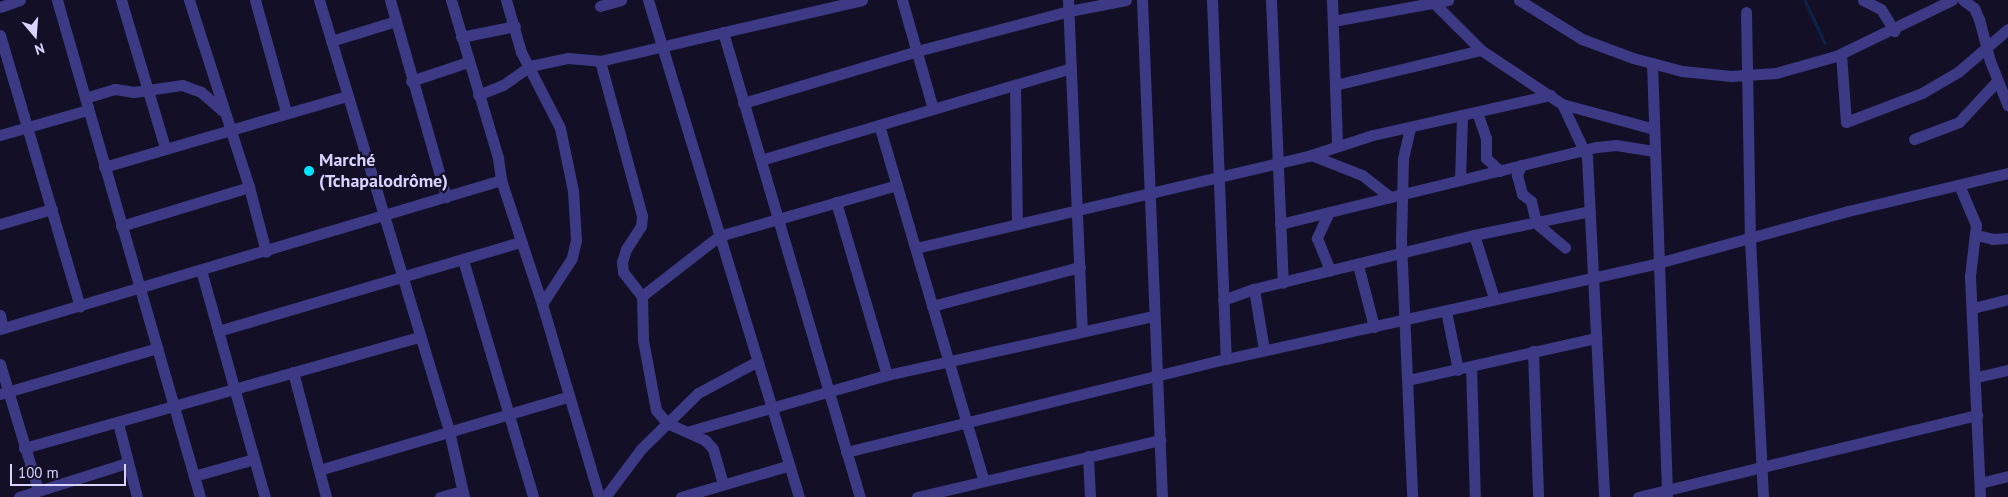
<!DOCTYPE html>
<html>
<head>
<meta charset="utf-8">
<style>
  body { margin:0 }
  #map { position:relative; width:2008px; height:497px; overflow:hidden; background:#130f26; font-family:"PT Sans",sans-serif }
  div>[style] { position:absolute }
  [style*='--x'] { left:calc(var(--x)*1px); top:calc(var(--y)*1px); width:calc(var(--w)*1px); rotate:calc(var(--a)*1deg) }
  .stream>* { height:2.5px; margin:-1.25px; padding:0 1.25px; transform-origin:1.25px; border-radius:1.25px; background:#0c2248 }
  .minor>* { height:11px; margin:-5.5px; padding:0 5.5px; transform-origin:5.5px; border-radius:5.5px; background:#3d3a85 }
  .dots>* { width:14px; height:14px; translate:-50% -50%; box-sizing:border-box; border:2px solid #130f26; border-radius:50% }
  span { translate:-50% -50%; white-space:nowrap; text-align:center; line-height:1.15; -webkit-text-stroke:4.5px #130f26; paint-order:stroke }
  .poi-label { font-size:18px; color:#d9d4ff; font-weight:700 }
  .left { translate:0 -50%; text-align:left }
  .north { position:absolute; left:10px; top:10px; width:50px; height:50px; -webkit-text-stroke:4px #130f26; paint-order:stroke; rotate:162deg; font-size:14px; font-weight:700; line-height:20px; text-align:center; color:#d9d4ff }
  .north::after { content:''; display:block; margin:auto; width:18px; height:22px; background:#d9d4ff; clip-path:polygon(50% 0,100% 100%,50% 72%,0 100%) }
  .scale { position:absolute; left:10px; top:464px; width:116px; height:22px; box-sizing:border-box; border:2px solid #d9d4ff; border-top:0; padding-left:6px; font-size:15px; line-height:18px; white-space:nowrap; color:#d9d4ff; -webkit-text-stroke:4px #130f26; paint-order:stroke }
</style>
</head>
<body>
<div id="map">
  <div class="stream">
    <div style="--x:1805;--y:0;--w:47;--a:65.1"></div>
  </div>
  <div class="minor">
    <div style="--x:57;--y:0;--w:517;--a:73.95"></div>
    <div style="--x:121;--y:0;--w:154;--a:73.4"></div>
    <div style="--x:189;--y:0;--w:196;--a:72.2"></div>
    <div style="--x:249;--y:187;--w:67;--a:75.3"></div>
    <div style="--x:255;--y:0;--w:116;--a:74.5"></div>
    <div style="--x:319;--y:0;--w:450;--a:73.2"></div>
    <div style="--x:449;--y:431;--w:68;--a:77.2"></div>
    <div style="--x:390;--y:0;--w:205;--a:74.1"></div>
    <div style="--x:451;--y:0;--w:165;--a:73.4"></div>
    <div style="--x:498;--y:158;--w:22;--a:82"></div>
    <div style="--x:501;--y:180;--w:131;--a:71.7"></div>
    <div style="--x:542;--y:304;--w:201;--a:73.5"></div>
    <div style="--x:506;--y:0;--w:54;--a:73.9"></div>
    <div style="--x:521;--y:52;--w:85;--a:62.8"></div>
    <div style="--x:560;--y:128;--w:64;--a:78.3"></div>
    <div style="--x:573;--y:191;--w:49;--a:86.5"></div>
    <div style="--x:576;--y:240;--w:18;--a:103"></div>
    <div style="--x:572;--y:258;--w:55;--a:123.1"></div>
    <div style="--x:648;--y:0;--w:519;--a:73.1"></div>
    <div style="--x:902;--y:0;--w:113;--a:74.1"></div>
    <div style="--x:1068;--y:0;--w:329;--a:87.6"></div>
    <div style="--x:1142;--y:0;--w:497;--a:87.7"></div>
    <div style="--x:1212;--y:0;--w:359;--a:87.8"></div>
    <div style="--x:1271;--y:0;--w:283;--a:87.6"></div>
    <div style="--x:1332;--y:0;--w:146;--a:88"></div>
    <div style="--x:1431;--y:0;--w:71;--a:45"></div>
    <div style="--x:1481;--y:50;--w:97;--a:33.7"></div>
    <div style="--x:1562;--y:104;--w:95;--a:15.2"></div>
    <div style="--x:1519;--y:0;--w:74;--a:31.8"></div>
    <div style="--x:1582;--y:39;--w:54;--a:20.4"></div>
    <div style="--x:1633;--y:58;--w:51;--a:14.9"></div>
    <div style="--x:1682;--y:71;--w:49;--a:5.8"></div>
    <div style="--x:1731;--y:76;--w:45;--a:-3.8"></div>
    <div style="--x:1776;--y:73;--w:62;--a:-15.8"></div>
    <div style="--x:1836;--y:56;--w:129;--a:-25.8"></div>
    <div style="--x:1863;--y:0;--w:20;--a:27"></div>
    <div style="--x:1881;--y:9;--w:26;--a:59"></div>
    <div style="--x:1963;--y:0;--w:14;--a:36"></div>
    <div style="--x:1974;--y:8;--w:12;--a:66"></div>
    <div style="--x:1979;--y:19;--w:43;--a:75.3"></div>
    <div style="--x:1990;--y:61;--w:48;--a:68.2"></div>
    <div style="--x:600;--y:6;--w:22;--a:-16"></div>
    <div style="--x:0;--y:7;--w:21;--a:-19"></div>
    <div style="--x:1746;--y:12;--w:227;--a:89"></div>
    <div style="--x:1750;--y:239;--w:258;--a:87.1"></div>
    <div style="--x:1333;--y:21;--w:117;--a:-10.3"></div>
    <div style="--x:723;--y:32;--w:485;--a:73.6"></div>
    <div style="--x:0;--y:35;--w:283;--a:73.6"></div>
    <div style="--x:461;--y:37;--w:55;--a:-11.5"></div>
    <div style="--x:331;--y:41;--w:68;--a:-17.1"></div>
    <div style="--x:1841;--y:54;--w:68;--a:85.8"></div>
    <div style="--x:1846;--y:122;--w:81;--a:-20.9"></div>
    <div style="--x:1922;--y:93;--w:42;--a:-30.3"></div>
    <div style="--x:1958;--y:72;--w:66;--a:-40.7"></div>
    <div style="--x:600;--y:61;--w:161;--a:74.8"></div>
    <div style="--x:642;--y:216;--w:10;--a:96"></div>
    <div style="--x:641;--y:226;--w:27;--a:123"></div>
    <div style="--x:626;--y:249;--w:14;--a:107"></div>
    <div style="--x:622;--y:262;--w:10;--a:84"></div>
    <div style="--x:623;--y:272;--w:31;--a:52"></div>
    <div style="--x:642;--y:296;--w:44;--a:88.7"></div>
    <div style="--x:643;--y:340;--w:71;--a:79.5"></div>
    <div style="--x:656;--y:410;--w:17;--a:50"></div>
    <div style="--x:667;--y:423;--w:42;--a:24.1"></div>
    <div style="--x:705;--y:440;--w:12;--a:48"></div>
    <div style="--x:713;--y:449;--w:36;--a:74"></div>
    <div style="--x:1652;--y:63;--w:434;--a:88"></div>
    <div style="--x:411;--y:81;--w:60;--a:-18.4"></div>
    <div style="--x:1015;--y:85;--w:139;--a:89.2"></div>
    <div style="--x:1335;--y:85;--w:150;--a:-13.5"></div>
    <div style="--x:478;--y:95;--w:27;--a:-22"></div>
    <div style="--x:503;--y:85;--w:33;--a:-35"></div>
    <div style="--x:530;--y:66;--w:39;--a:-12"></div>
    <div style="--x:568;--y:58;--w:32;--a:5"></div>
    <div style="--x:600;--y:61;--w:269;--a:-13.1"></div>
    <div style="--x:85;--y:98;--w:31;--a:-17"></div>
    <div style="--x:115;--y:89;--w:19;--a:9"></div>
    <div style="--x:134;--y:92;--w:49;--a:-8.3"></div>
    <div style="--x:182;--y:85;--w:20;--a:20"></div>
    <div style="--x:201;--y:92;--w:29;--a:41"></div>
    <div style="--x:743;--y:103;--w:182;--a:-16.6"></div>
    <div style="--x:917;--y:51;--w:157;--a:-14.7"></div>
    <div style="--x:1069;--y:11;--w:58;--a:-10.9"></div>
    <div style="--x:1562;--y:104;--w:59;--a:64.7"></div>
    <div style="--x:1587;--y:157;--w:340;--a:87.1"></div>
    <div style="--x:1477;--y:112;--w:28;--a:71"></div>
    <div style="--x:1486;--y:138;--w:20;--a:90"></div>
    <div style="--x:1486;--y:158;--w:19;--a:43"></div>
    <div style="--x:879;--y:125;--w:371;--a:73.6"></div>
    <div style="--x:1410;--y:128;--w:32;--a:103"></div>
    <div style="--x:1403;--y:159;--w:82;--a:91.4"></div>
    <div style="--x:1401;--y:241;--w:256;--a:87.5"></div>
    <div style="--x:0;--y:135;--w:91;--a:-16"></div>
    <div style="--x:1914;--y:139;--w:48;--a:-20.7"></div>
    <div style="--x:1959;--y:122;--w:56;--a:-47.2"></div>
    <div style="--x:1311;--y:155;--w:55;--a:21.4"></div>
    <div style="--x:1362;--y:175;--w:36;--a:38"></div>
    <div style="--x:761;--y:160;--w:323;--a:-16.5"></div>
    <div style="--x:1521;--y:165;--w:11;--a:112"></div>
    <div style="--x:1517;--y:175;--w:20;--a:75"></div>
    <div style="--x:1522;--y:194;--w:11;--a:38"></div>
    <div style="--x:1531;--y:201;--w:23;--a:77"></div>
    <div style="--x:1536;--y:223;--w:38;--a:40"></div>
    <div style="--x:104;--y:167;--w:253;--a:-16.3"></div>
    <div style="--x:1460;--y:180;--w:65;--a:-88.2"></div>
    <div style="--x:1959;--y:185;--w:43;--a:67"></div>
    <div style="--x:1976;--y:225;--w:51;--a:96.7"></div>
    <div style="--x:1970;--y:276;--w:221;--a:87.4"></div>
    <div style="--x:836;--y:202;--w:180;--a:73.6"></div>
    <div style="--x:1329;--y:212;--w:29;--a:115"></div>
    <div style="--x:1317;--y:238;--w:35;--a:68"></div>
    <div style="--x:0;--y:224;--w:54;--a:-16.1"></div>
    <div style="--x:1280;--y:224;--w:326;--a:-13.7"></div>
    <div style="--x:1597;--y:147;--w:19;--a:-6"></div>
    <div style="--x:1616;--y:145;--w:39;--a:9"></div>
    <div style="--x:121;--y:226;--w:134;--a:-16.9"></div>
    <div style="--x:1474;--y:235;--w:66;--a:72.4"></div>
    <div style="--x:1977;--y:235;--w:16;--a:14"></div>
    <div style="--x:1993;--y:239;--w:15;--a:-4"></div>
    <div style="--x:916;--y:248;--w:403;--a:-13.2"></div>
    <div style="--x:1308;--y:156;--w:68;--a:-17.9"></div>
    <div style="--x:1373;--y:135;--w:182;--a:-12.7"></div>
    <div style="--x:463;--y:260;--w:247;--a:73.5"></div>
    <div style="--x:1358;--y:265;--w:64;--a:75.5"></div>
    <div style="--x:201;--y:270;--w:236;--a:74.3"></div>
    <div style="--x:1254;--y:289;--w:62;--a:80.7"></div>
    <div style="--x:642;--y:296;--w:98;--a:-37.9"></div>
    <div style="--x:719;--y:236;--w:185;--a:-16"></div>
    <div style="--x:1223;--y:300;--w:33;--a:-20"></div>
    <div style="--x:1254;--y:289;--w:227;--a:-13.8"></div>
    <div style="--x:1474;--y:235;--w:118;--a:-11.7"></div>
    <div style="--x:932;--y:306;--w:153;--a:-14.8"></div>
    <div style="--x:1973;--y:308;--w:36;--a:-14"></div>
    <div style="--x:1446;--y:311;--w:60;--a:78.5"></div>
    <div style="--x:0;--y:315;--w:13;--a:77"></div>
    <div style="--x:0;--y:329;--w:523;--a:-16.56"></div>
    <div style="--x:218;--y:331;--w:315;--a:-16.4"></div>
    <div style="--x:1533;--y:351;--w:146;--a:88"></div>
    <div style="--x:0;--y:364;--w:132;--a:73.2"></div>
    <div style="--x:1471;--y:366;--w:131;--a:88.3"></div>
    <div style="--x:293;--y:372;--w:129;--a:75.2"></div>
    <div style="--x:1977;--y:377;--w:32;--a:-13"></div>
    <div style="--x:1408;--y:380;--w:193;--a:-12.6"></div>
    <div style="--x:0;--y:394;--w:164;--a:-16.3"></div>
    <div style="--x:118;--y:423;--w:76;--a:75.6"></div>
    <div style="--x:690;--y:431;--w:205;--a:-15.9"></div>
    <div style="--x:887;--y:375;--w:273;--a:-12.5"></div>
    <div style="--x:24;--y:448;--w:410;--a:-15.7"></div>
    <div style="--x:846;--y:452;--w:391;--a:-13.8"></div>
    <div style="--x:1226;--y:359;--w:443;--a:-12.5"></div>
    <div style="--x:1658;--y:263;--w:197;--a:-15.3"></div>
    <div style="--x:1848;--y:211;--w:164;--a:-13.4"></div>
    <div style="--x:1088;--y:456;--w:41;--a:87.2"></div>
    <div style="--x:319;--y:470;--w:259;--a:-16.4"></div>
    <div style="--x:194;--y:476;--w:62;--a:-15.8"></div>
    <div style="--x:1980;--y:483;--w:29;--a:-14"></div>
    <div style="--x:19;--y:497;--w:113;--a:-17.5"></div>
    <div style="--x:440;--y:497;--w:23;--a:-15"></div>
    <div style="--x:605;--y:497;--w:60;--a:-53.1"></div>
    <div style="--x:641;--y:449;--w:80;--a:-44.5"></div>
    <div style="--x:698;--y:393;--w:66;--a:-28.1"></div>
    <div style="--x:681;--y:497;--w:110;--a:-16.3"></div>
    <div style="--x:917;--y:497;--w:250;--a:-13.2"></div>
    <div style="--x:1638;--y:497;--w:349;--a:-13.6"></div>
  </div>
  <div class="dots">
    <div style="left:309px;top:171px;background:#00e5ff"></div>
  </div>
  <div class="poi-label">
    <span class="left" style="left:319px;top:171px">Marché<br>(Tchapalodrôme)</span>
  </div>
  <div class="north">N</div>
  <div class="scale">100 m</div>
</div>
</body>
</html>
